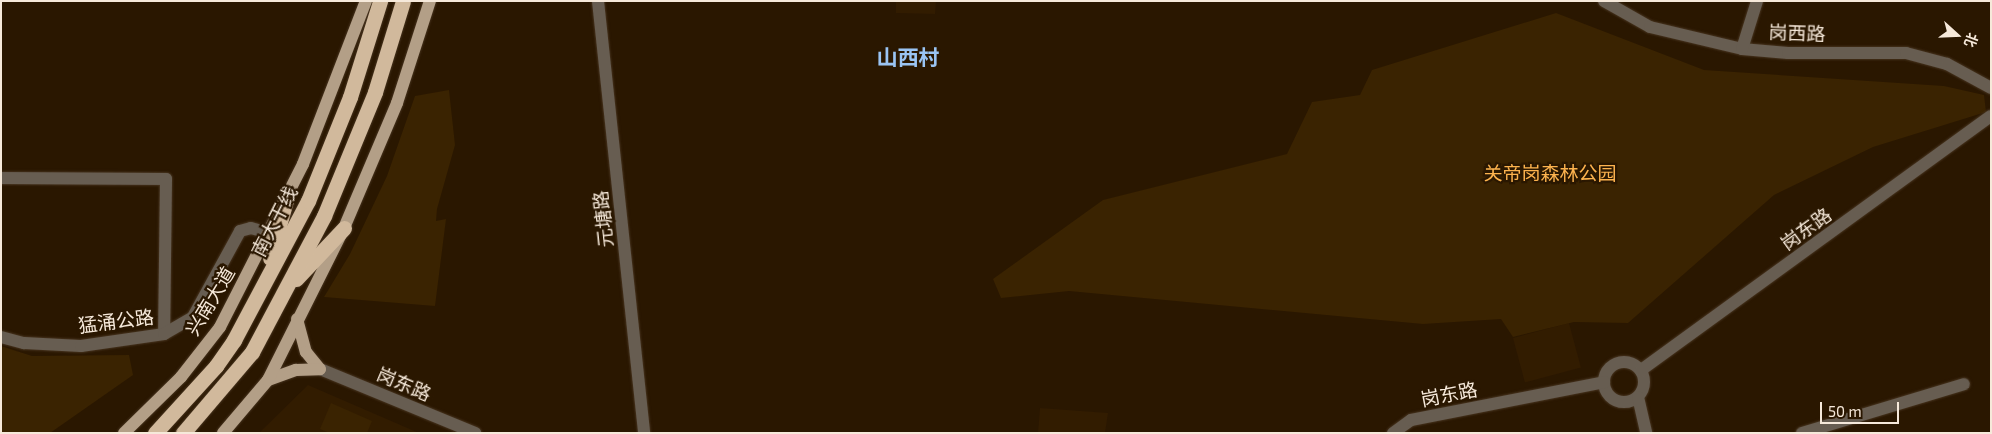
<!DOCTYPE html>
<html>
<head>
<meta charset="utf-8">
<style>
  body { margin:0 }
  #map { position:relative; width:1992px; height:434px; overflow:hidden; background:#2a1700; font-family:"Exo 2","Noto Sans SC",sans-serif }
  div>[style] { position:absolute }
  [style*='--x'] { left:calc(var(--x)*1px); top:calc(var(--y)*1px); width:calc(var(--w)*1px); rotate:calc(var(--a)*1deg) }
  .built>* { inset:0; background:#321c00; transform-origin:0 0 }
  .green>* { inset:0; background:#3a2301 }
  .roads { filter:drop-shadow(0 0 1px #47341f) drop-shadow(0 0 1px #47341f) }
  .minor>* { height:12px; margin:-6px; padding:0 6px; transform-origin:6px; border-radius:6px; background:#675d51 }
  .minor>.ring { margin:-6px; padding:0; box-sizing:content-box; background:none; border:12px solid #675d51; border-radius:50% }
  .major>* { height:12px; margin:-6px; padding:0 6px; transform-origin:6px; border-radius:6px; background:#b39f87 }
  .highway>* { height:15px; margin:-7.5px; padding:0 7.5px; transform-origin:7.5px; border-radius:7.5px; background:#d1b99c }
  span { translate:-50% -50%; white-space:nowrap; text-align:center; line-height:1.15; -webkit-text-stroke:4.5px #2a1700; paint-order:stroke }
  .street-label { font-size:19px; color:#f6e9da }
  .park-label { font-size:19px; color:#fdb34e }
  .quarter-label { font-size:21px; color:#9ac4f3; font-weight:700 }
  .frame { position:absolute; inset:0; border:2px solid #f6e9da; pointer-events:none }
  .north { position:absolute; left:1932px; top:10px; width:50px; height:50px; -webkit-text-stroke:4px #2a1700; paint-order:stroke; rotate:110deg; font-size:14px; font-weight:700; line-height:20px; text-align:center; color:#f6e9da }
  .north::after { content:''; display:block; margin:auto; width:18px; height:22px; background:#f6e9da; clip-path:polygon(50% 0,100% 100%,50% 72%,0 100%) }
  .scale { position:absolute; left:1820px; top:402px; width:79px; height:22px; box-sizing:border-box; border:2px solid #f6e9da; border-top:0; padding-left:6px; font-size:15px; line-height:18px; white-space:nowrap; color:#f6e9da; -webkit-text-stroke:4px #2a1700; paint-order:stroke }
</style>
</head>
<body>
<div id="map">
  <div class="built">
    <div style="clip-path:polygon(936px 1px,935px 14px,896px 13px,896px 2px,890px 2px)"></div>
    <div style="left:1569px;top:323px;width:46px;height:58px;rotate:75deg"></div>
    <div style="clip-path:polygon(308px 385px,419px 433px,259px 433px)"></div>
    <div style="clip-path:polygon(1040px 408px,1108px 413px,1105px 433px,1038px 433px)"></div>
  </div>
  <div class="green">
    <div style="clip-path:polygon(1556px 13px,1704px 70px,1944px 86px,1984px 95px,1986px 112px,1873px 147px,1774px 195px,1628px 323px,1574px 322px,1513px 337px,1501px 319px,1423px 324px,1069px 291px,1001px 298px,993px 279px,1103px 200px,1287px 154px,1312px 102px,1360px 95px,1372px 70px)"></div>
    <div style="clip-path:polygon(449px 90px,455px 145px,437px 209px,436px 221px,446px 219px,435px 306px,324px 297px,350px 254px,387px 176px,415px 96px)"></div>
    <div style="clip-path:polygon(1px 346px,32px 356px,129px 355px,133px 375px,50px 433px,1px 433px)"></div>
    <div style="clip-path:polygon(331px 403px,372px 421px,367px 433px,329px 433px,320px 429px)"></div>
  </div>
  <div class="roads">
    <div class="minor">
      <div style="--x:598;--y:1;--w:434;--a:83.9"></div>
      <div style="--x:1604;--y:1;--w:53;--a:29.5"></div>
      <div style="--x:1650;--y:27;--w:95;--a:13.4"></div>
      <div style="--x:1742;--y:49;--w:46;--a:5"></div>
      <div style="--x:1788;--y:53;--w:118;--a:0"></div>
      <div style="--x:1906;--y:53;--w:42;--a:15"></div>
      <div style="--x:1947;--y:64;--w:50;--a:28.6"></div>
      <div style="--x:1742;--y:49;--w:50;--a:-72.6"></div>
      <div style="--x:1;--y:178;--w:165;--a:0.3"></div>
      <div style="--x:166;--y:179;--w:155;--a:90.7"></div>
      <div style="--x:1;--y:337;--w:24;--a:15"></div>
      <div style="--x:24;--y:343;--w:57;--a:3"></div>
      <div style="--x:81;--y:346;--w:84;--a:-8.2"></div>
      <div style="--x:164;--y:334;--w:34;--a:-30"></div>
      <div style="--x:193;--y:317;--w:98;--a:-61.3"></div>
      <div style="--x:240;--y:231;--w:11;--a:-15"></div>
      <div style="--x:251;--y:228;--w:19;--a:16"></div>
      <div class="ring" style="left:1604px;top:362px;width:28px;height:28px"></div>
      <div style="--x:320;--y:369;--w:168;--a:22.4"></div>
      <div style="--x:1641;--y:370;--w:432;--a:-36"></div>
      <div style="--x:1638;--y:397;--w:37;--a:77"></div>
      <div style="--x:1393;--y:433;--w:22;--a:-36"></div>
      <div style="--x:1411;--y:420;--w:197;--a:-11.1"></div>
      <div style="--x:1802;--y:433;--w:169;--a:-16.8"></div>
    </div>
    <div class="major">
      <div style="--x:297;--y:319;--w:34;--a:75"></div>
      <div style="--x:306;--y:352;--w:22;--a:51"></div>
      <div style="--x:268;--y:380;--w:30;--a:-20"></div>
      <div style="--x:296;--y:370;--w:24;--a:-2"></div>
      <div style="--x:124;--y:433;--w:80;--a:-44.5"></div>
      <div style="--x:181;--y:377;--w:63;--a:-52"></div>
      <div style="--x:220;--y:327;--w:183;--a:-63"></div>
      <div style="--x:303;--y:164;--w:175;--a:-68.9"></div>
      <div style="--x:223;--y:433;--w:70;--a:-49.7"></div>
      <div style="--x:268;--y:380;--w:170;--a:-63.4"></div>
      <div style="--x:344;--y:228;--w:136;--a:-67"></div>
      <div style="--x:397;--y:103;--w:107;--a:-72.1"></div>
    </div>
    <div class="highway">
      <div style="--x:270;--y:258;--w:63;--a:-74.4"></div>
      <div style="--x:296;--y:279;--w:70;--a:-46.7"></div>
      <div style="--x:155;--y:433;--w:91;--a:-47.7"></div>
      <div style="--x:216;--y:366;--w:32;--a:-55"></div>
      <div style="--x:234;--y:340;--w:157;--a:-62"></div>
      <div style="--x:308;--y:201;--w:112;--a:-68"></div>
      <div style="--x:350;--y:97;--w:101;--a:-72.6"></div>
      <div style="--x:183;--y:433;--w:106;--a:-49.6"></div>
      <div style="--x:252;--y:352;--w:154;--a:-62.1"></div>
      <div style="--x:324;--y:216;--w:134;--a:-67.6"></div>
      <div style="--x:375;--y:92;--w:95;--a:-72.9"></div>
    </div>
  </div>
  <div class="street-label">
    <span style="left:1797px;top:33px;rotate:2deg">岗西路</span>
    <span style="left:603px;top:219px;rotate:-96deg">元塘路</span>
    <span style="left:274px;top:221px;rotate:-63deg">南大干线</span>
    <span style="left:1806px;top:229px;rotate:-36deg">岗东路</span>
    <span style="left:210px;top:301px;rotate:-59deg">兴南大道</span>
    <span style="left:116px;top:321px;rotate:-7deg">猛涌公路</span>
    <span style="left:404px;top:384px;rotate:23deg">岗东路</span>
    <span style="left:1449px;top:394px;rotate:-11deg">岗东路</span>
  </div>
  <div class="park-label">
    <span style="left:1550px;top:173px">关帝岗森林公园</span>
  </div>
  <div class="quarter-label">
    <span style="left:908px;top:57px">山西村</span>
  </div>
  <div class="frame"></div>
  <div class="north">北</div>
  <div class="scale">50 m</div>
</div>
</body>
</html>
